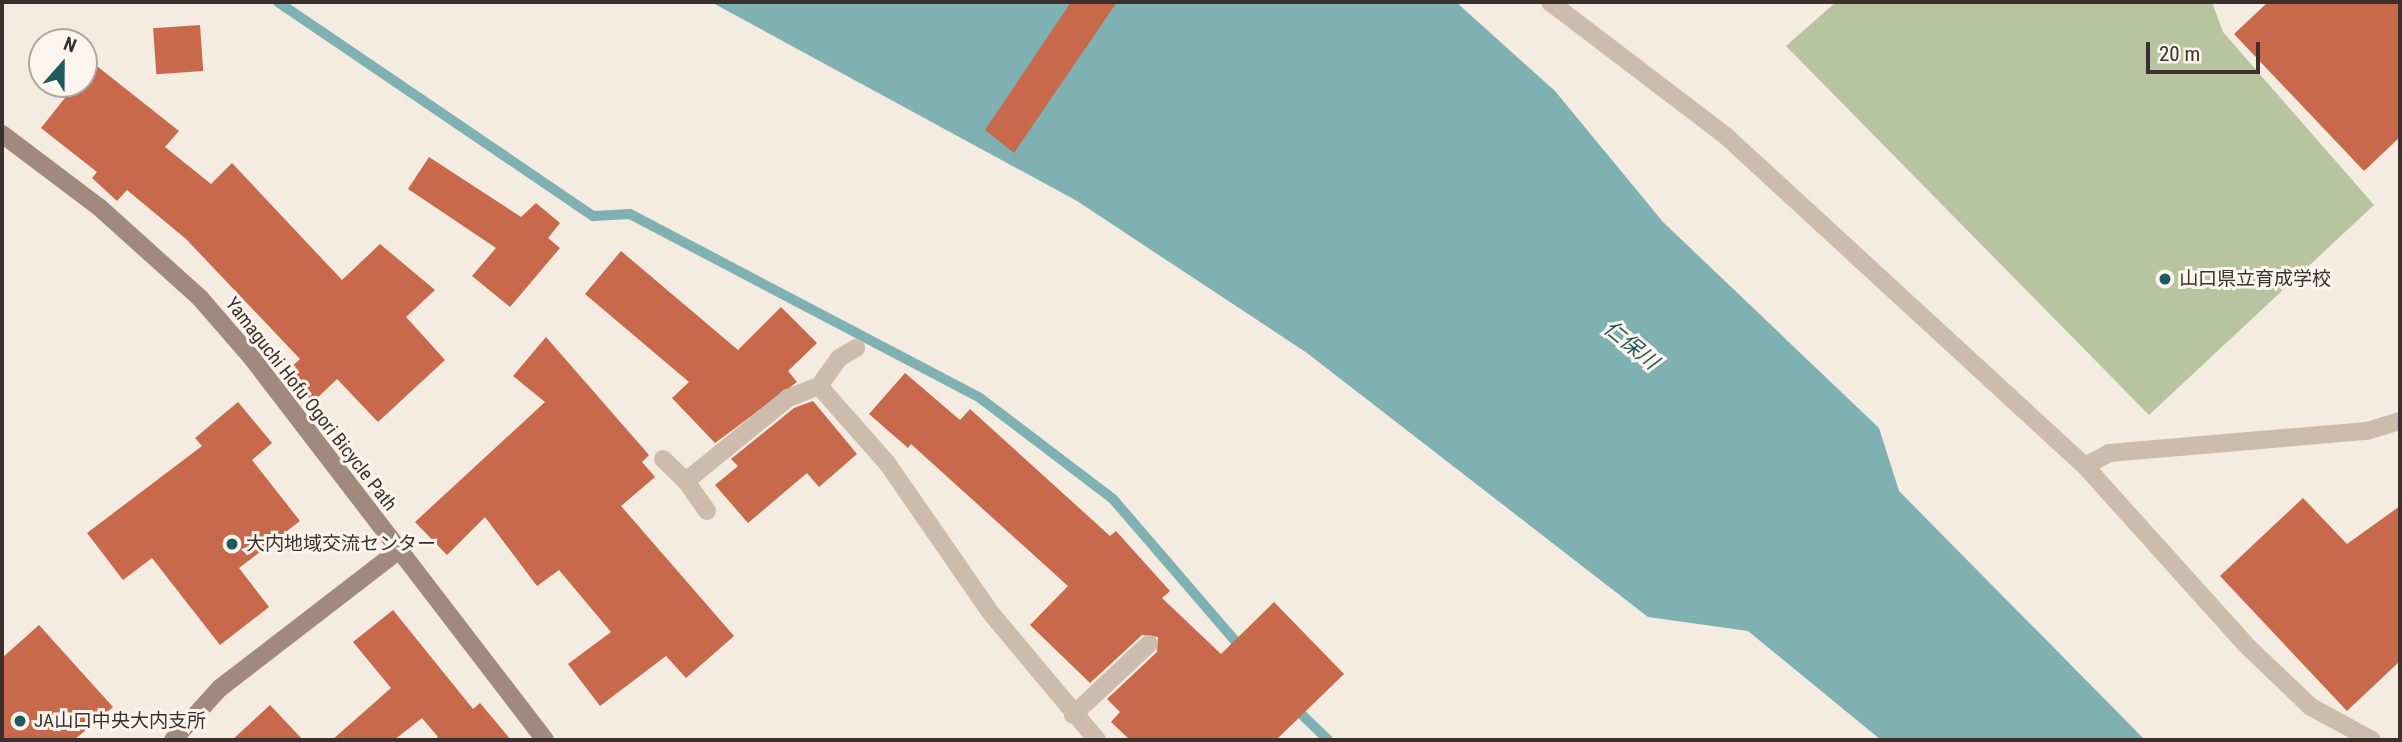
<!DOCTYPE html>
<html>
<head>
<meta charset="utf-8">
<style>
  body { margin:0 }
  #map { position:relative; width:2402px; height:742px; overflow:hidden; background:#f4ebe1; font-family:"Roboto Condensed","Noto Sans JP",sans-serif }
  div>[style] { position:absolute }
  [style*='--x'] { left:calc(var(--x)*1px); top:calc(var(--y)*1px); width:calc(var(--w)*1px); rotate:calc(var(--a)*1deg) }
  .green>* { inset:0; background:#b8c4a0 }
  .water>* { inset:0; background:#7fb0b2 }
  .stream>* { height:10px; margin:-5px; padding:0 5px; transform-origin:5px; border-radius:5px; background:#7fb0b2 }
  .building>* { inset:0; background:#c8694b; transform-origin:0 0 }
  .lane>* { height:18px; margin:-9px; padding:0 9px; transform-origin:9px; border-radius:9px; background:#cdbbac }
  .street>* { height:18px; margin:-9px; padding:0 9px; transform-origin:9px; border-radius:9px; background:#cdbbac }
  .secondary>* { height:18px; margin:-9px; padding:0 9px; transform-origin:9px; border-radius:9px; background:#a18a7d }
  .dots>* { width:19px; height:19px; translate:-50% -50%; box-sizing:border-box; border:4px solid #fbf5ee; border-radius:50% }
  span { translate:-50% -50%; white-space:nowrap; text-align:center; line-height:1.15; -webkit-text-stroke:6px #fbf5ee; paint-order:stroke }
  .poi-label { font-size:19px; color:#3b302b }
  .left { translate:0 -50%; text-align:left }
  .street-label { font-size:19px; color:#3b302b }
  .water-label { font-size:21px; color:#1f5a5e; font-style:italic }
  .frame { position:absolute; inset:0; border:4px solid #3b302b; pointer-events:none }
  .north { position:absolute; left:28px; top:28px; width:70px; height:70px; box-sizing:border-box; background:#fbf5ee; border:2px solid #aea6a0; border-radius:50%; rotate:21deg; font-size:19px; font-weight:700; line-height:28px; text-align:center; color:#3b302b }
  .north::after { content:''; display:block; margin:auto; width:24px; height:32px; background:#1f5a5e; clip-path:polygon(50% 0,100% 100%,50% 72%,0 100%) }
  .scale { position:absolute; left:2146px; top:42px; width:114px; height:32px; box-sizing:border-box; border:4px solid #3b302b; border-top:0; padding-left:9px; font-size:21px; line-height:24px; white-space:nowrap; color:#3b302b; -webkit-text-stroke:5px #fbf5ee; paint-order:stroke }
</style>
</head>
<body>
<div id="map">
  <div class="green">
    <i style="clip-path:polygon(1836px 2px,2212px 2px,2223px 32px,2374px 205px,2149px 415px,1786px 46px)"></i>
  </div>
  <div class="water">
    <i style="clip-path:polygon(711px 2px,1456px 2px,1555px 91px,1663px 222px,1879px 428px,1899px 491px,2145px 740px,1881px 740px,1748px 631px,1648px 617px,1307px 353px,1077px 201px)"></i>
  </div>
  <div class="stream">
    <i style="--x:278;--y:2;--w:381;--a:34.2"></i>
    <i style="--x:593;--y:216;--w:37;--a:-3"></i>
    <i style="--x:630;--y:214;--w:395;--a:27.7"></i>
    <i style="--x:980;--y:398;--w:167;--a:37.2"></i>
    <i style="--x:1113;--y:499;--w:198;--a:49.3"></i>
    <i style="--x:1292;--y:705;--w:50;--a:44.2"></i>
  </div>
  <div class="building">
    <i style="clip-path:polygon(1071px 2px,1117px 2px,1014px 153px,985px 130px)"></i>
    <i style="clip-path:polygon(2268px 2px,2400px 2px,2400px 137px,2364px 171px,2234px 34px)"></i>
    <i style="left:200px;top:25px;width:46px;height:47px;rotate:86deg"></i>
    <i style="clip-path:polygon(93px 63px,179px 131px,165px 147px,211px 184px,232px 163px,342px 280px,380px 244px,435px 290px,406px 317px,445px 360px,378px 422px,337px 379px,313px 402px,284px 374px,300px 359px,186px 239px,127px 190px,117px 201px,92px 178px,97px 172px,41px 128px,76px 84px,84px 84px)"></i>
    <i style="clip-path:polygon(429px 157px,521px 217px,536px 203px,560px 223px,548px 238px,560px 248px,510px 307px,472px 276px,496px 248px,408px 189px)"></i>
    <i style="clip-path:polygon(621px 251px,738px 350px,781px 307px,817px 343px,788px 371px,797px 382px,715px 443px,672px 398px,689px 382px,585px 294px)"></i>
    <i style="clip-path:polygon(546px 337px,649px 455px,642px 462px,655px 477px,621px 506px,734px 636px,686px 678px,666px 656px,600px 706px,568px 664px,611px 632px,559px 570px,537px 586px,485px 517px,447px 555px,415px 522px,545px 402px,513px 376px)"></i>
    <i style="clip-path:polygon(905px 373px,960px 420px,970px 409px,1110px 536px,1116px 531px,1170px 591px,1162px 598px,1221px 654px,1274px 602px,1344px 674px,1276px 740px,1130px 740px,1111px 722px,1120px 712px,1107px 699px,1157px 652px,1158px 637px,1142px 635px,1090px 683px,1030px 625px,1068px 586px,911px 444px,908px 448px,869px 414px)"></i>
    <i style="clip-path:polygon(813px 401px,857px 454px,819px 487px,807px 473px,748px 523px,715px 485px,738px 466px,731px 459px,794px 408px)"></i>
    <i style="clip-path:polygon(238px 402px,272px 443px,252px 460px,300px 521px,239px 568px,269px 607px,220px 645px,152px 558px,123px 580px,87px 533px,202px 446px,195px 438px)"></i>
    <i style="clip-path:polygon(2303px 498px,2347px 544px,2400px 506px,2400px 661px,2347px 711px,2220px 576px)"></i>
    <i style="clip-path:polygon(393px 610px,473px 709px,480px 703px,511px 740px,434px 740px,438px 737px,422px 718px,394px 740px,332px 740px,391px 688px,353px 642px)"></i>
    <i style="clip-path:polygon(39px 625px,113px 707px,74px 740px,2px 740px,2px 658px)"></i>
    <i style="clip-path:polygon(270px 705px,303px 740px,232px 740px)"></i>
  </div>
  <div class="lane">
    <i style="--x:2085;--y:466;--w:27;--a:-28"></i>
    <i style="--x:2109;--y:453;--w:259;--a:-4.9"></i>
    <i style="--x:2367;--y:431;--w:34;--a:-17"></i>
  </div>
  <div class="street">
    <i style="--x:1550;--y:2;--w:223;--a:37.3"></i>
    <i style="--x:1727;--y:137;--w:486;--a:42.6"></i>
    <i style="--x:2085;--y:466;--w:239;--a:48"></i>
    <i style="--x:2245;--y:644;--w:91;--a:43.7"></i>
    <i style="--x:2311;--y:707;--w:69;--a:28.4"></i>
    <i style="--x:819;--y:386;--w:34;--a:-54"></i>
    <i style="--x:839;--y:358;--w:20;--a:-30"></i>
    <i style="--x:663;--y:459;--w:32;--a:44"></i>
    <i style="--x:707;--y:511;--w:37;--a:-125"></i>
    <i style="--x:686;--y:481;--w:132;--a:-39.1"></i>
    <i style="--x:788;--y:398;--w:33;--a:-21"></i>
    <i style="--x:819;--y:386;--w:103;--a:48.6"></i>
    <i style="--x:887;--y:463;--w:181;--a:55.3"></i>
    <i style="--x:990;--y:612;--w:167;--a:50.1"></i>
    <i style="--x:1073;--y:715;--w:104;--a:-43.1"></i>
  </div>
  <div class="secondary">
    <i style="--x:2;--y:134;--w:121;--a:37"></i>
    <i style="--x:99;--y:207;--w:136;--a:42"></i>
    <i style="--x:200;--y:298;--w:79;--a:49.1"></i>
    <i style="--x:252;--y:358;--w:481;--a:52.5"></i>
    <i style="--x:173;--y:740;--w:70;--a:-47.9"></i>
    <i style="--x:220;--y:688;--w:226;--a:-37.6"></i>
  </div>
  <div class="dots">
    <i style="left:2165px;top:279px;background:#1f5a5e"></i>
    <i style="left:232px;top:544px;background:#1f5a5e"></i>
    <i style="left:20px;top:721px;background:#1f5a5e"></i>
  </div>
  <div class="poi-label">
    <span class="left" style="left:2179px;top:279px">山口県立育成学校</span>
    <span class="left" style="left:246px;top:544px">大内地域交流センター</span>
    <span class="left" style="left:34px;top:721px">JA山口中央大内支所</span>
  </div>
  <div class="street-label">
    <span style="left:311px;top:404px;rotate:52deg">Yamaguchi Hofu Ogori Bicycle Path</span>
  </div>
  <div class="water-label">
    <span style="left:1631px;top:345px;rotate:39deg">仁保川</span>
  </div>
  <div class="frame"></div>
  <div class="north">N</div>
  <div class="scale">20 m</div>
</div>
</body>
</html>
